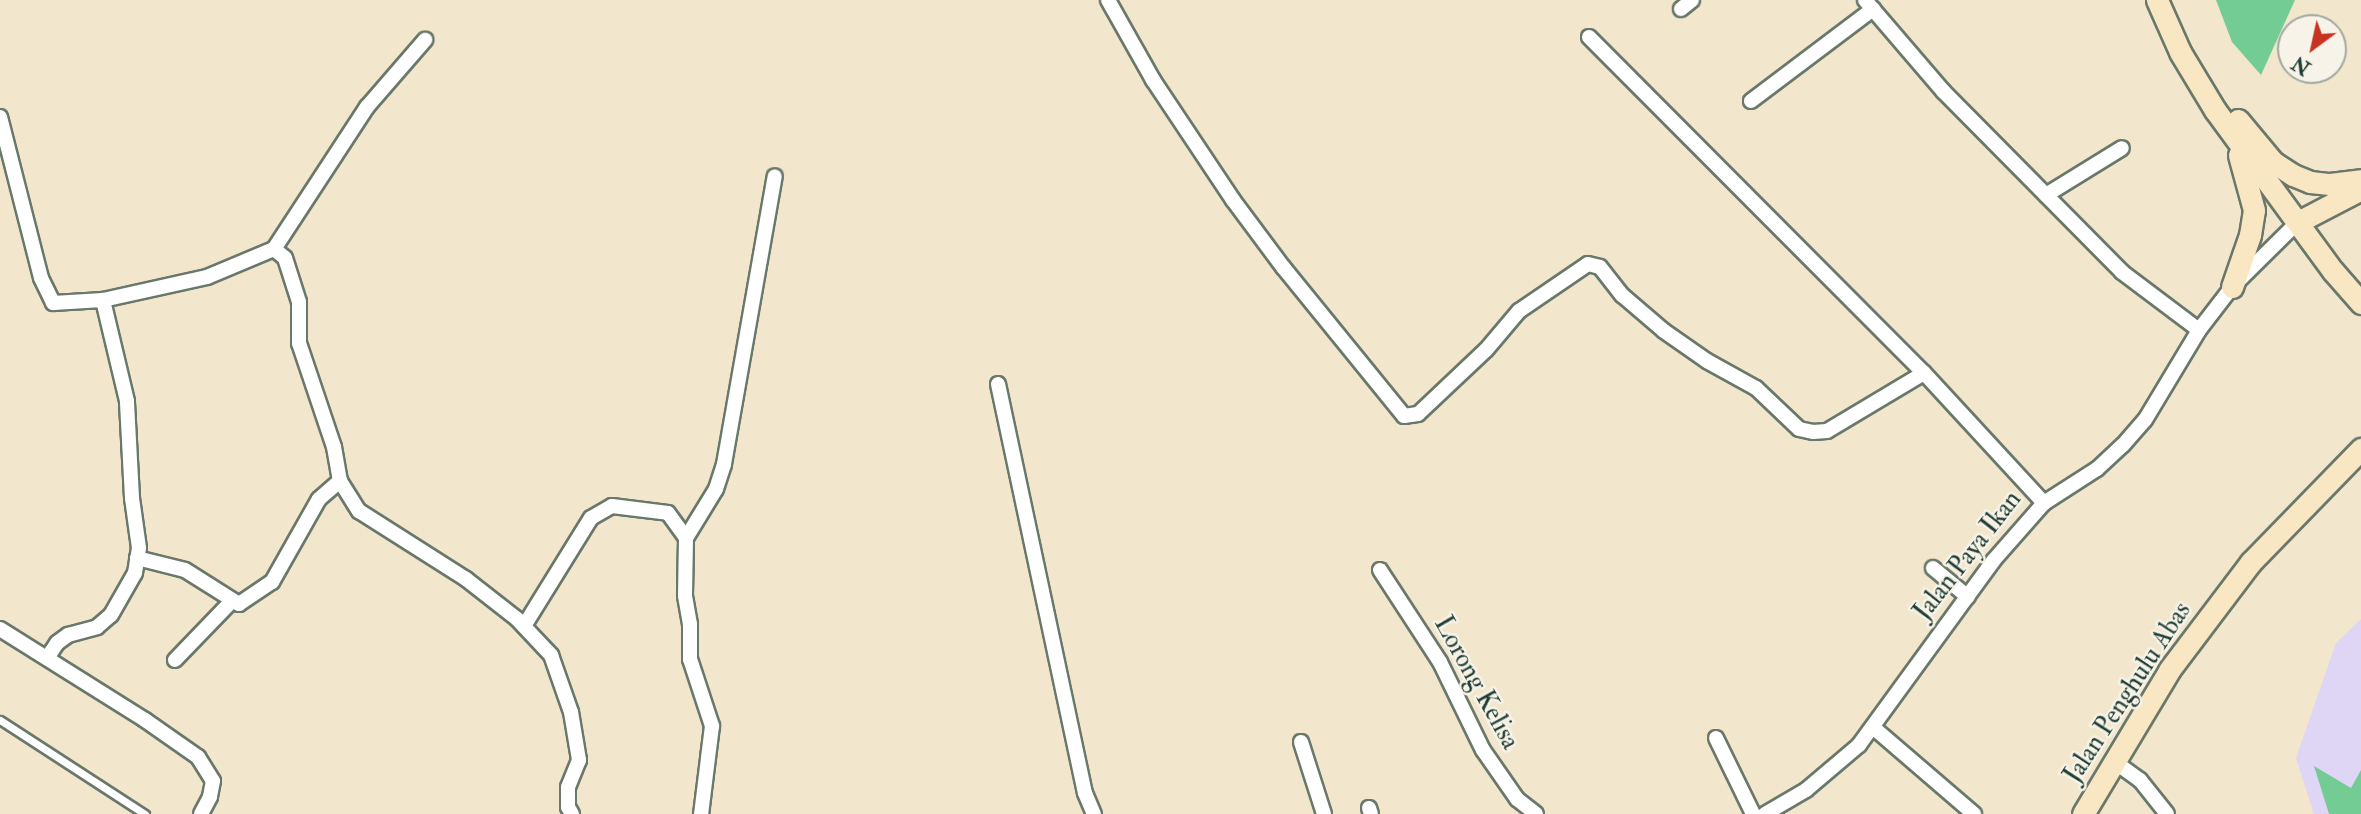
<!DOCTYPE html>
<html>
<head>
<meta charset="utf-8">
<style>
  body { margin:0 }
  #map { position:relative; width:2361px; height:814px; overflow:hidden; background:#f2e6cd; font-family:"IM FELL Double Pica",serif }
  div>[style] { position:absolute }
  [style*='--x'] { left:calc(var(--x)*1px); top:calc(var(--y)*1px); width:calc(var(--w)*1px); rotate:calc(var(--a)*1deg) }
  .built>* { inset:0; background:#dfd5f5 }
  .green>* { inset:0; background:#73cc93 }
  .roads { filter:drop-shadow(2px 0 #69786a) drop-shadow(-2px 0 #69786a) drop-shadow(0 2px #69786a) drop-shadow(0 -2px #69786a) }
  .lane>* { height:7px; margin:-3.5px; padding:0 3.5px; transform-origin:3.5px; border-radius:3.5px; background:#fff }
  .street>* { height:14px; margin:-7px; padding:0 7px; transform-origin:7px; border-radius:7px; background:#fff }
  .secondary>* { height:21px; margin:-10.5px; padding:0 10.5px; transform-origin:10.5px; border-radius:10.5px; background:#f9e7c3 }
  span { translate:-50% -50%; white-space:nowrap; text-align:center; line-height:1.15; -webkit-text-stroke:5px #f7f3e8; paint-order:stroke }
  .street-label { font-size:26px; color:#1f3d34 }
  .north { position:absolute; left:2277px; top:14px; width:70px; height:70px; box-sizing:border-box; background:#f7f3e8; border:2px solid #a1aaa0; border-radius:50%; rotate:213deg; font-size:19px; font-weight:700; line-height:28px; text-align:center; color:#1f3d34 }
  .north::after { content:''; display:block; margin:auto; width:24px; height:32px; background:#c8321e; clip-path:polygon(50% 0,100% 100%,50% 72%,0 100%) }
</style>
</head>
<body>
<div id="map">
  <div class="built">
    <i style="clip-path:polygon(2361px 619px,2361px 814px,2314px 814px,2296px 758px,2336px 643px)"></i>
  </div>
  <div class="green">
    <i style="clip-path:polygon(2216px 0,2295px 0,2261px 75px,2232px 42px)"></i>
    <i style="clip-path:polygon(2314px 766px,2351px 788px,2361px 770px,2361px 814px,2329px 814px)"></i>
  </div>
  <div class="roads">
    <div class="lane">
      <i style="--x:0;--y:720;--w:173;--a:33"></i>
    </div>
    <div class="street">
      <i style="--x:1108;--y:0;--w:92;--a:60.6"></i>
      <i style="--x:1153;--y:80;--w:144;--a:56.3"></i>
      <i style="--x:1233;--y:200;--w:84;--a:53.3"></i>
      <i style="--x:1283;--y:267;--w:192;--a:50.9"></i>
      <i style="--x:1404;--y:416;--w:14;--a:-8"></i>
      <i style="--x:1418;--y:414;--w:93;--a:-43.3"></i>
      <i style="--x:1486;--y:350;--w:51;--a:-49.8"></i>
      <i style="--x:1519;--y:311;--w:83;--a:-34.3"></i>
      <i style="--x:1588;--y:264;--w:12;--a:14"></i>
      <i style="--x:1600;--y:267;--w:36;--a:52"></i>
      <i style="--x:1622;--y:295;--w:55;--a:40.6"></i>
      <i style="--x:1664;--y:331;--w:52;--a:34.9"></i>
      <i style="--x:1707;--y:361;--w:56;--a:28.9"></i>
      <i style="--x:1756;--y:388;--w:59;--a:43.6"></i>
      <i style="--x:1799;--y:429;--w:14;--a:12"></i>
      <i style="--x:1813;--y:432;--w:14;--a:-4"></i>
      <i style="--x:1827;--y:431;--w:113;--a:-30.9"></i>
      <i style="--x:1865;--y:0;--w:120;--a:49.4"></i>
      <i style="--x:1943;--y:91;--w:255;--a:45.3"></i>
      <i style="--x:2122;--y:272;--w:96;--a:37"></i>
      <i style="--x:1681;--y:9;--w:14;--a:-39"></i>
      <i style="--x:1589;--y:37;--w:474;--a:45.1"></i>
      <i style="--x:1924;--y:373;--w:177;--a:47.3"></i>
      <i style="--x:1751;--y:101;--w:153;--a:-37"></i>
      <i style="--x:0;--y:117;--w:166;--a:75.7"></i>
      <i style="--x:41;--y:278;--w:28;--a:64"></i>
      <i style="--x:53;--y:303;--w:50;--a:-3.4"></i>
      <i style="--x:103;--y:300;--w:107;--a:-12.5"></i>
      <i style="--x:207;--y:277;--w:73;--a:-22.7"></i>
      <i style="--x:274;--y:249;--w:14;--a:39"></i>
      <i style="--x:285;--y:258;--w:46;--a:72.3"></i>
      <i style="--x:299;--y:302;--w:41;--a:90"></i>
      <i style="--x:299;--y:343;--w:110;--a:71.4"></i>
      <i style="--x:334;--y:447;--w:35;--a:80"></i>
      <i style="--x:340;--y:481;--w:36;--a:58"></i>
      <i style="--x:359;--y:511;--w:127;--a:32.4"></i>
      <i style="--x:466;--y:579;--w:65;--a:38.1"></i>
      <i style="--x:517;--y:619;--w:50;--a:46.6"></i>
      <i style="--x:551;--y:655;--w:60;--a:70.7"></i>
      <i style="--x:571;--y:712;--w:49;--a:80.5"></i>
      <i style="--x:579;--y:760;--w:29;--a:112"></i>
      <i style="--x:568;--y:787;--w:20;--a:90"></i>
      <i style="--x:568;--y:807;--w:8;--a:60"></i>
      <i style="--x:2046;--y:195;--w:89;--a:-31.7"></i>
      <i style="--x:274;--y:249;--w:170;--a:-56.8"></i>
      <i style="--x:367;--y:107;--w:89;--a:-49.1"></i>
      <i style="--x:998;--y:384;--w:418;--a:78"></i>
      <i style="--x:1085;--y:793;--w:23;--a:67"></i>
      <i style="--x:686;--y:538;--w:57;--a:-58.5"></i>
      <i style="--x:716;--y:489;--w:26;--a:-72"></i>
      <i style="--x:724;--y:464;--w:292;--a:-80"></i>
      <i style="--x:137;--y:558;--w:49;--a:14"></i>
      <i style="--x:185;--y:570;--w:64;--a:32.2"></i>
      <i style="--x:239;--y:604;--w:40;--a:-34"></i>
      <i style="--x:272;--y:582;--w:95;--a:-60.5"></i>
      <i style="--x:319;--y:499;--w:28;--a:-41"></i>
      <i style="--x:1933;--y:568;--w:45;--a:39.6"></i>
      <i style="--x:1380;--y:570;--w:110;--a:56.9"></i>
      <i style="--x:1440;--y:662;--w:98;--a:64"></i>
      <i style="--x:1483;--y:750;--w:60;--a:55.2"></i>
      <i style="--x:1517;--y:799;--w:24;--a:38"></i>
      <i style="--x:524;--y:626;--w:127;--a:-58.2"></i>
      <i style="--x:591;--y:518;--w:24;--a:-30"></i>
      <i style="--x:612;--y:506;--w:56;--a:7.1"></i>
      <i style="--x:668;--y:513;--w:31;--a:54"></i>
      <i style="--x:686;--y:538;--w:58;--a:91"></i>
      <i style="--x:685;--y:596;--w:28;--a:80"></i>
      <i style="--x:690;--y:624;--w:35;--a:90"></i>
      <i style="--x:690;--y:659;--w:71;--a:71.8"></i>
      <i style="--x:712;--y:726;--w:89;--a:97.1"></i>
      <i style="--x:0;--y:629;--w:171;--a:32.1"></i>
      <i style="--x:145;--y:720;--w:65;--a:34.9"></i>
      <i style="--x:198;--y:757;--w:28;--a:58"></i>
      <i style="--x:213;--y:781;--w:16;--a:101"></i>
      <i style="--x:210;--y:797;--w:19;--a:118"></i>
      <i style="--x:47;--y:658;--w:18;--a:-56"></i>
      <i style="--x:57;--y:643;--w:14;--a:-36"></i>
      <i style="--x:68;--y:635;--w:30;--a:-15"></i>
      <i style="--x:97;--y:627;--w:18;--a:-41"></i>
      <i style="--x:111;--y:615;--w:48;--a:-60.3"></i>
      <i style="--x:135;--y:573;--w:25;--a:-81"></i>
      <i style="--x:139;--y:548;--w:50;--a:-98"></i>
      <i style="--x:132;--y:498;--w:97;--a:-93"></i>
      <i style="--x:127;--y:401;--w:104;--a:-103.4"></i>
      <i style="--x:175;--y:660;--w:81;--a:-46"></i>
      <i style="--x:1874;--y:728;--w:132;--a:40.7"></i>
      <i style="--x:1716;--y:738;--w:85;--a:64"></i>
      <i style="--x:1301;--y:742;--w:76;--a:72.3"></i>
      <i style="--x:2115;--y:762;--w:31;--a:36"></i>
      <i style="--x:2140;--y:780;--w:43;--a:51.5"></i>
      <i style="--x:1369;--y:808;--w:6;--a:72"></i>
      <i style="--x:1765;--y:814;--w:48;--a:-30.3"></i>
      <i style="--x:1806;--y:790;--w:70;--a:-40.3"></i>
      <i style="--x:1859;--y:745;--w:228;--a:-53.9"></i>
      <i style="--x:1993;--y:561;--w:77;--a:-48.7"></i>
      <i style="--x:2044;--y:503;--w:63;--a:-32.7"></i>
      <i style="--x:2097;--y:469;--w:35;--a:-43"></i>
      <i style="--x:2123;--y:445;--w:33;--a:-49"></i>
      <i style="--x:2145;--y:420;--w:105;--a:-59"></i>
      <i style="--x:2199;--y:330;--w:54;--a:-52.5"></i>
      <i style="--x:2232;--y:287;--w:93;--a:-44.6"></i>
    </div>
    <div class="secondary">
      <i style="--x:2157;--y:0;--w:57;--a:66.1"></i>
      <i style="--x:2180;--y:52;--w:68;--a:58.9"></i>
      <i style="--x:2215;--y:110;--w:200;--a:53.8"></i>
      <i style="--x:2333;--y:271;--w:43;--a:48.8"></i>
      <i style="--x:2238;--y:120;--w:55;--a:50.2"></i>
      <i style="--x:2273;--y:162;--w:24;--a:33"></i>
      <i style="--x:2293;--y:175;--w:18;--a:22"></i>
      <i style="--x:2310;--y:182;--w:20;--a:6"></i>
      <i style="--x:2330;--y:184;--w:31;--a:-7"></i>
      <i style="--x:2298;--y:222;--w:71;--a:-27.6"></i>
      <i style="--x:2232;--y:287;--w:55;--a:-70.9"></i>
      <i style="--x:2250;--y:235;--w:25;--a:-81"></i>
      <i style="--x:2254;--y:210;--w:57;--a:-105.3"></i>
      <i style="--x:2083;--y:814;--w:169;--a:-59"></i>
      <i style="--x:2170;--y:669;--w:134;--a:-52.9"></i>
      <i style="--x:2251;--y:562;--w:158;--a:-45.8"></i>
    </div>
  </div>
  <div class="street-label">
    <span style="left:1968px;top:556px;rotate:-52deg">Jalan Paya Ikan</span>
    <span style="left:1476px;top:683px;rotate:61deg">Lorong Kelisa</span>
    <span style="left:2128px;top:693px;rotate:-57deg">Jalan Penghulu Abas</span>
  </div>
  <div class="north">N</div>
</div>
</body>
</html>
